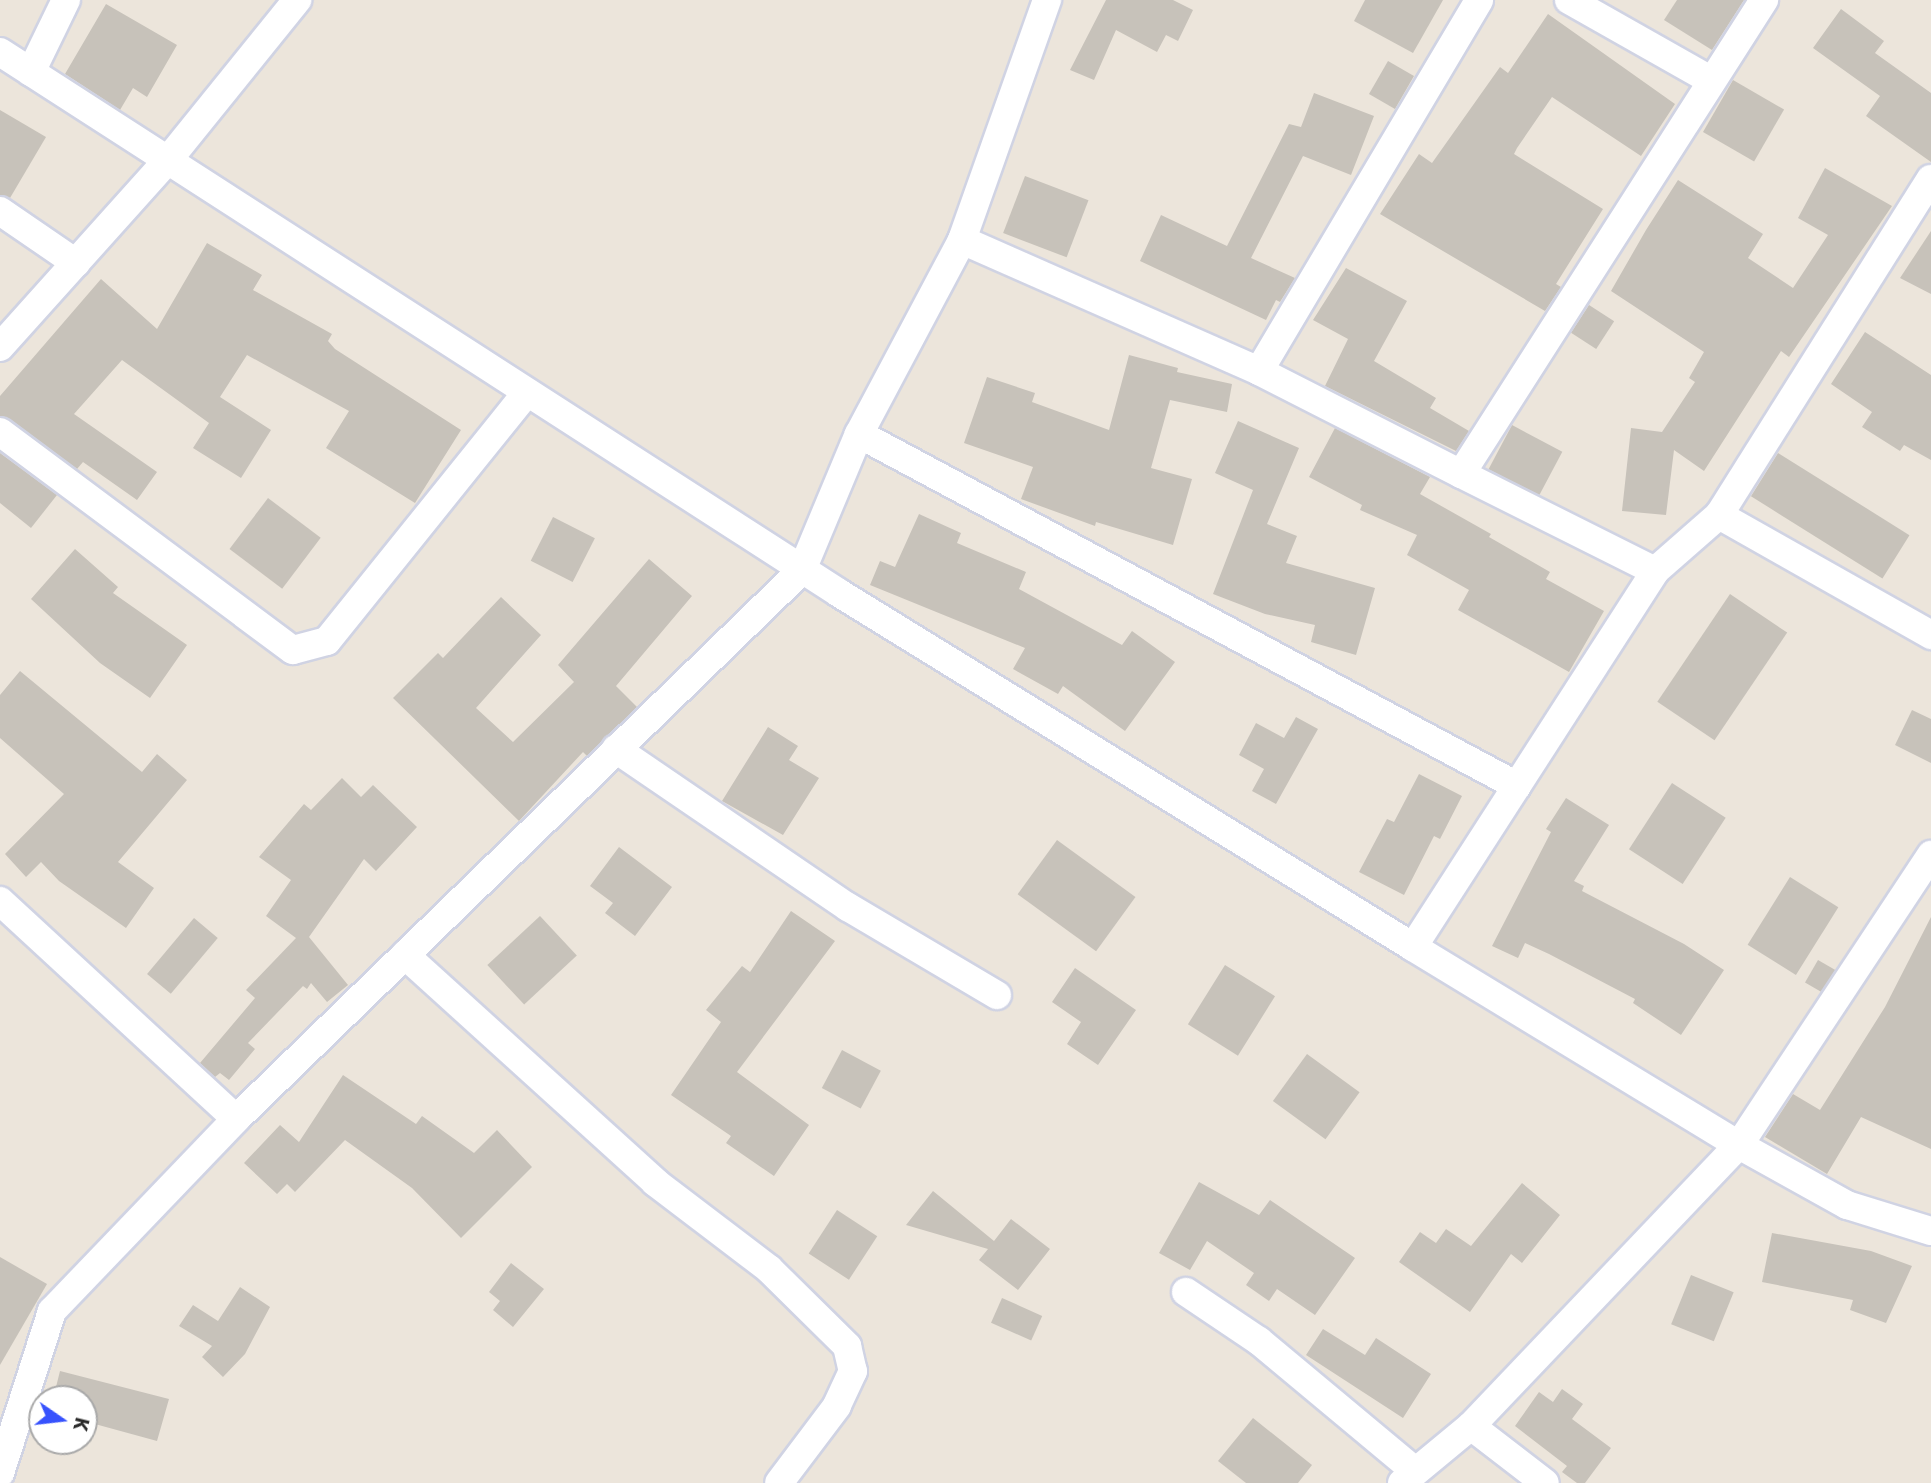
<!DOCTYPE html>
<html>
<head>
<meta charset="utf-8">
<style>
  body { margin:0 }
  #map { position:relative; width:1931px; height:1483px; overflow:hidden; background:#ece5db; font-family:Commissioner,sans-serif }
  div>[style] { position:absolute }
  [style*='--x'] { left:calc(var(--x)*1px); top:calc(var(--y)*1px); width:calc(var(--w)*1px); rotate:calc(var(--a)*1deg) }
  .building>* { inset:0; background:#c7c2ba; transform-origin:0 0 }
  .roads { filter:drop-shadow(2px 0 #d0d3e3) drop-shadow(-2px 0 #d0d3e3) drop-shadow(0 2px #d0d3e3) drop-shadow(0 -2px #d0d3e3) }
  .street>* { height:28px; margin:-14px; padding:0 14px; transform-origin:14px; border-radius:14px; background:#fff }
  span { translate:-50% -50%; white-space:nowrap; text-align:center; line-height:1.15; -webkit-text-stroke:5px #fff; paint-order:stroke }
  .north { position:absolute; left:28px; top:1385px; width:70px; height:70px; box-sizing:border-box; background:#fff; border:2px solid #a9a9a9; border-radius:50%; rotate:104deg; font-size:19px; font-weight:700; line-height:28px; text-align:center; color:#292929 }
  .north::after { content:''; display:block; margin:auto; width:24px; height:32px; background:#3752fd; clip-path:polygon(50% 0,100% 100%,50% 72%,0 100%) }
</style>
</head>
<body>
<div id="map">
  <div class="building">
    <i style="clip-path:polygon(1106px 0,1173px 0,1193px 10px,1178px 41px,1166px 35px,1157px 52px,1116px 30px,1094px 80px,1070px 70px)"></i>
    <i style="clip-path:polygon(1365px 0,1443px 0,1413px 53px,1354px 21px)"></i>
    <i style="clip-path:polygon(1677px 0,1744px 0,1712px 50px,1664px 20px)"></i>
    <i style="clip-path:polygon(106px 4px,177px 45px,147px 97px,133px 88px,120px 110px,65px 74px)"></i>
    <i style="clip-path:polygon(1841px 9px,1884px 41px,1875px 53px,1931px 93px,1931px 162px,1866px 116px,1880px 96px,1813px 48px)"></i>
    <i style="clip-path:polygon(1548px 14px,1675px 104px,1641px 156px,1552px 97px,1517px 148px,1514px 154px,1603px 209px,1556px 284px,1561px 287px,1545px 311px,1380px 214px,1419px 154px,1432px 163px,1500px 67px,1508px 73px)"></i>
    <i style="left:1388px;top:61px;width:30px;height:38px;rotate:30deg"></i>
    <i style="left:1733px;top:80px;width:59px;height:60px;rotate:30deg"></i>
    <i style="clip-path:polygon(1314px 93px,1374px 116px,1351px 175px,1303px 156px,1251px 258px,1295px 278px,1280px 302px,1276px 300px,1266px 320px,1140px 261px,1161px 215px,1227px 246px,1289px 124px,1301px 127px)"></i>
    <i style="clip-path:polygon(0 110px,46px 137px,10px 198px,0 195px)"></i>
    <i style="clip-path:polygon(1825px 168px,1892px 206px,1789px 357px,1781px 351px,1704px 471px,1674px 450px,1666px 515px,1622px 511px,1631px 428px,1662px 432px,1695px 382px,1689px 378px,1704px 352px,1611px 291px,1646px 230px,1678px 180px,1763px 234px,1748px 258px,1793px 288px,1828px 235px,1798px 218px)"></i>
    <i style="left:1025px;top:176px;width:68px;height:61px;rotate:21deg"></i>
    <i style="clip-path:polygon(1931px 231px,1931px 294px,1900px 278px)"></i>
    <i style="clip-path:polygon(207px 243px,262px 275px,253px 290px,332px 334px,328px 341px,335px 349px,461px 430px,415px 503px,326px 448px,349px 411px,247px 355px,220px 397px,271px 430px,241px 478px,193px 448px,209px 423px,122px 360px,74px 414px,157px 472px,137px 500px,83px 462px,77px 469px,0 416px,0 396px,101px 279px,157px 329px)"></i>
    <i style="clip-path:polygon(1346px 268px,1407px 301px,1374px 361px,1436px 398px,1430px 408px,1469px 431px,1456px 451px,1325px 386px,1348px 339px,1313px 320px)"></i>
    <i style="left:1589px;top:305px;width:30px;height:33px;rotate:33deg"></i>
    <i style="clip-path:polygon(1865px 332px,1931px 375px,1931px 460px,1904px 445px,1900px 451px,1862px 427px,1872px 412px,1831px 384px)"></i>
    <i style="clip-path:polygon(1129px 355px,1178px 368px,1177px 372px,1232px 384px,1227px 412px,1170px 400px,1151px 468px,1192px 479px,1173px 545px,1096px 522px,1095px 526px,1021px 499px,1033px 467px,964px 443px,987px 377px,1035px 393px,1032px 402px,1109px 430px)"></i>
    <i style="clip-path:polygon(1238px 421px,1299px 448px,1267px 524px,1297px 536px,1286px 563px,1375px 588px,1356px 655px,1311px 642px,1315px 625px,1265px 614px,1213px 594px,1253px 490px,1215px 473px)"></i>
    <i style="left:1512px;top:425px;width:57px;height:50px;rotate:28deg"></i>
    <i style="clip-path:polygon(1335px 428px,1430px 477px,1420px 494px,1491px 534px,1489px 537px,1550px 572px,1546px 579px,1604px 611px,1569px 672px,1458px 610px,1469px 590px,1407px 555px,1417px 535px,1360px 510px,1362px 505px,1309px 477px)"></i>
    <i style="clip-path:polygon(0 453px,57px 495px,31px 528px,0 503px)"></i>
    <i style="left:1778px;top:453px;width:155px;height:51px;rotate:32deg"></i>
    <i style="left:268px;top:498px;width:66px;height:64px;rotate:37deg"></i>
    <i style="clip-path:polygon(919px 514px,961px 533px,957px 543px,1026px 572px,1019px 589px,1122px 645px,1132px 631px,1175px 662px,1125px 731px,1063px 686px,1058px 694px,1013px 669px,1025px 648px,870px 585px,880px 561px,895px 567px)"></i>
    <i style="left:553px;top:517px;width:47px;height:49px;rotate:27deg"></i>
    <i style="clip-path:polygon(75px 549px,118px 587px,113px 593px,187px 645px,150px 698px,100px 663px,31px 599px)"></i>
    <i style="clip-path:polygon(649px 559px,692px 596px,616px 686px,637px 707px,587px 756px,583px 752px,519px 821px,393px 698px,438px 653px,443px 658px,501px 597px,541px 635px,476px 708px,513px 742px,574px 682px,558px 665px)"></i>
    <i style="left:1730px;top:594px;width:69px;height:130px;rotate:34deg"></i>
    <i style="clip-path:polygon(20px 671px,142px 772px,157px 754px,187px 780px,118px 862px,154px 888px,126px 928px,59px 881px,41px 862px,26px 877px,5px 854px,64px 794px,0 738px,0 695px)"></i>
    <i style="clip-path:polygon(1912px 710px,1931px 719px,1931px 763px,1895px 745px)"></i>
    <i style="clip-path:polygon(1296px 717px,1318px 729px,1276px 804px,1252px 791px,1264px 769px,1239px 755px,1256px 723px,1284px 738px)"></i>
    <i style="clip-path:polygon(768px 727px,798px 746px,789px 760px,819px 778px,783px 835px,722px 801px)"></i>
    <i style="clip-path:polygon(1419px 774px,1462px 796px,1440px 839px,1434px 836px,1404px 895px,1359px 872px,1387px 819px,1394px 822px)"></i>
    <i style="clip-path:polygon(342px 778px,361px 797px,373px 785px,417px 827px,376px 871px,364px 859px,309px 937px,348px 985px,327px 1002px,311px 983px,307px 989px,303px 986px,248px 1043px,255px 1049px,229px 1080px,220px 1073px,215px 1077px,200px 1063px,255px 998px,246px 990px,296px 938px,266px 916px,291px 880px,259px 857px,304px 804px,311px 810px)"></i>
    <i style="left:1672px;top:783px;width:64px;height:79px;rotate:33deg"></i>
    <i style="clip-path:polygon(1566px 798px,1609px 825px,1574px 881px,1584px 886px,1582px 891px,1684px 944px,1724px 970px,1681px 1035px,1633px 1003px,1635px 999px,1549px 954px,1525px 943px,1518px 958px,1492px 946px,1551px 832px,1546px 829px)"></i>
    <i style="left:1057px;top:840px;width:97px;height:67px;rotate:36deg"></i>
    <i style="clip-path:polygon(619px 847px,672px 887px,635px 936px,605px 913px,613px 903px,590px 886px)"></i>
    <i style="left:1790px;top:877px;width:57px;height:80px;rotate:32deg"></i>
    <i style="clip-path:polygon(791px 911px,835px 941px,737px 1072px,809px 1125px,774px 1176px,726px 1143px,731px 1136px,671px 1095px,721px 1022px,706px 1010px,742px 966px,750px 972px)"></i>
    <i style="left:540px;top:916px;width:54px;height:72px;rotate:47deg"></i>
    <i style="clip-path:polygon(1931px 917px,1931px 1149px,1861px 1117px,1827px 1174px,1765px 1137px,1793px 1094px,1820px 1110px,1885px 1007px)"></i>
    <i style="left:194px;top:918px;width:31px;height:73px;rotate:40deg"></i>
    <i style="left:1818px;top:960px;width:20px;height:26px;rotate:30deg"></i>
    <i style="left:1225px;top:965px;width:59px;height:70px;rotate:32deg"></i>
    <i style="clip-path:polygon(1075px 968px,1136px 1010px,1098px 1065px,1067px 1044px,1081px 1022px,1052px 1002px)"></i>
    <i style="left:842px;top:1050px;width:44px;height:43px;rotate:28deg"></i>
    <i style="left:1307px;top:1054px;width:65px;height:58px;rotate:36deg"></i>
    <i style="clip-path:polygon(343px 1075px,416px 1124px,422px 1116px,474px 1153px,497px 1130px,532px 1167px,461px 1238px,412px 1188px,345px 1140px,295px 1192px,287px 1184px,277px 1194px,244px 1163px,280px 1125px,299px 1142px)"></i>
    <i style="clip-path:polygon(1199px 1182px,1259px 1215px,1270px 1200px,1355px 1258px,1315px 1315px,1277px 1289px,1269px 1301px,1246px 1285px,1254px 1273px,1207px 1241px,1190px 1270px,1159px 1253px)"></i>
    <i style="clip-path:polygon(1522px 1183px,1560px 1215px,1522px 1263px,1511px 1254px,1470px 1312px,1399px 1262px,1420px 1232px,1436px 1243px,1446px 1229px,1471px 1246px)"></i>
    <i style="clip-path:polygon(933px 1191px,994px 1241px,1011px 1219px,1050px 1249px,1018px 1290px,979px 1260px,988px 1249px,906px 1225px)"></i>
    <i style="left:837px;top:1210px;width:48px;height:52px;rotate:33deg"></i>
    <i style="clip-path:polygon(1772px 1233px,1871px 1251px,1912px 1266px,1886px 1323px,1850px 1310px,1853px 1300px,1762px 1282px)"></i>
    <i style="clip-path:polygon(0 1257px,47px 1284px,0 1365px)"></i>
    <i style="clip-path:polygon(511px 1263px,544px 1289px,513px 1327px,493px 1310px,500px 1301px,489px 1292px)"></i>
    <i style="left:1691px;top:1275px;width:46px;height:53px;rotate:22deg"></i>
    <i style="clip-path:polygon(240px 1287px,270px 1307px,245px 1354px,223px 1377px,202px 1357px,212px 1346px,179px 1326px,193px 1305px,218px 1321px)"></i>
    <i style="left:1002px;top:1298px;width:44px;height:27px;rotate:24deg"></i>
    <i style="clip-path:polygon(1323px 1329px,1365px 1355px,1376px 1338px,1431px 1374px,1403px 1418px,1306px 1355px)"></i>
    <i style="clip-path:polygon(60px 1371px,169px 1399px,157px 1441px,84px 1421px,84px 1399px,53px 1399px)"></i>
    <i style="clip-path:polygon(1562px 1389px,1583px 1404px,1572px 1419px,1611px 1448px,1585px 1483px,1577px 1483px,1562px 1472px,1567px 1466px,1515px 1426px,1539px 1392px,1553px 1402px)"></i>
    <i style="clip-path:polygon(1253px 1418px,1312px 1465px,1298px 1483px,1246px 1483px,1218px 1461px)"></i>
  </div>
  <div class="roads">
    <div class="street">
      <i style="--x:1569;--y:0;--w:164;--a:29.5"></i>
      <i style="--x:0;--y:52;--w:998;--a:32.81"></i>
      <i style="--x:839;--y:593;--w:674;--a:31.66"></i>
      <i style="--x:1413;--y:947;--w:381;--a:31.3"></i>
      <i style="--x:1739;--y:1145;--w:124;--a:29.1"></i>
      <i style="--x:1847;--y:1205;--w:88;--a:17.2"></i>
      <i style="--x:31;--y:72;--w:80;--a:-64.1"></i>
      <i style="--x:0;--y:211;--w:92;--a:34.4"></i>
      <i style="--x:962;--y:240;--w:325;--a:23.8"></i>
      <i style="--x:1259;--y:371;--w:227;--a:27"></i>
      <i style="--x:0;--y:347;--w:251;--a:-48.1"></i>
      <i style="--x:168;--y:160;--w:206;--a:-51.1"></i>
      <i style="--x:1259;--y:371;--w:431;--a:-59.3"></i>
      <i style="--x:0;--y:432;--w:365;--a:36.7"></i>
      <i style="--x:293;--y:650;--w:35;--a:-15"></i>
      <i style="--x:327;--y:641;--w:319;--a:-51.2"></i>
      <i style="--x:859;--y:434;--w:746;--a:28.14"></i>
      <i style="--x:1719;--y:515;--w:244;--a:29.5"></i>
      <i style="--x:1655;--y:571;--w:217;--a:-153.4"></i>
      <i style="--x:1461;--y:474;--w:563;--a:-57.41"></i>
      <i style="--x:616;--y:749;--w:281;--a:34.3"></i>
      <i style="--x:848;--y:907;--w:173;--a:30.6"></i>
      <i style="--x:0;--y:901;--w:321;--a:42.7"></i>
      <i style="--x:1413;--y:947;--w:447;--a:-57.2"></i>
      <i style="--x:1655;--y:571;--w:85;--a:-41.2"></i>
      <i style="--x:1719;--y:515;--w:397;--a:-57.8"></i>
      <i style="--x:405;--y:955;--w:338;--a:42.2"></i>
      <i style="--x:655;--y:1182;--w:143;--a:37.3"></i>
      <i style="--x:769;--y:1269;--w:110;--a:44.6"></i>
      <i style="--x:847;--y:1346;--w:26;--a:77"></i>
      <i style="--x:853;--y:1371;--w:38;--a:115"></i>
      <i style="--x:837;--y:1406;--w:96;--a:127"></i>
      <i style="--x:1186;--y:1292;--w:88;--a:33.9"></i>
      <i style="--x:1259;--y:1341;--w:203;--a:39.8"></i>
      <i style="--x:1471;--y:1426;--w:93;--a:37.6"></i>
      <i style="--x:0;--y:1473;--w:170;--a:-72.2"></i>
      <i style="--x:52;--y:1311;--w:266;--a:-46.2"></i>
      <i style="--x:236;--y:1119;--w:789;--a:-44.13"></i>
      <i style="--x:802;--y:570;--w:147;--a:-67.3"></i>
      <i style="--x:859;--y:434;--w:220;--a:-62"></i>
      <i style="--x:962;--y:240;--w:255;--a:-70.5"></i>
      <i style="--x:1402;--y:1483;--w:89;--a:-39.6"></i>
      <i style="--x:1471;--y:1426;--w:388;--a:-46.4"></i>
      <i style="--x:1739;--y:1145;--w:348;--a:-56.5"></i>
    </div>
  </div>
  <div class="north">K</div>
</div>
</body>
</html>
